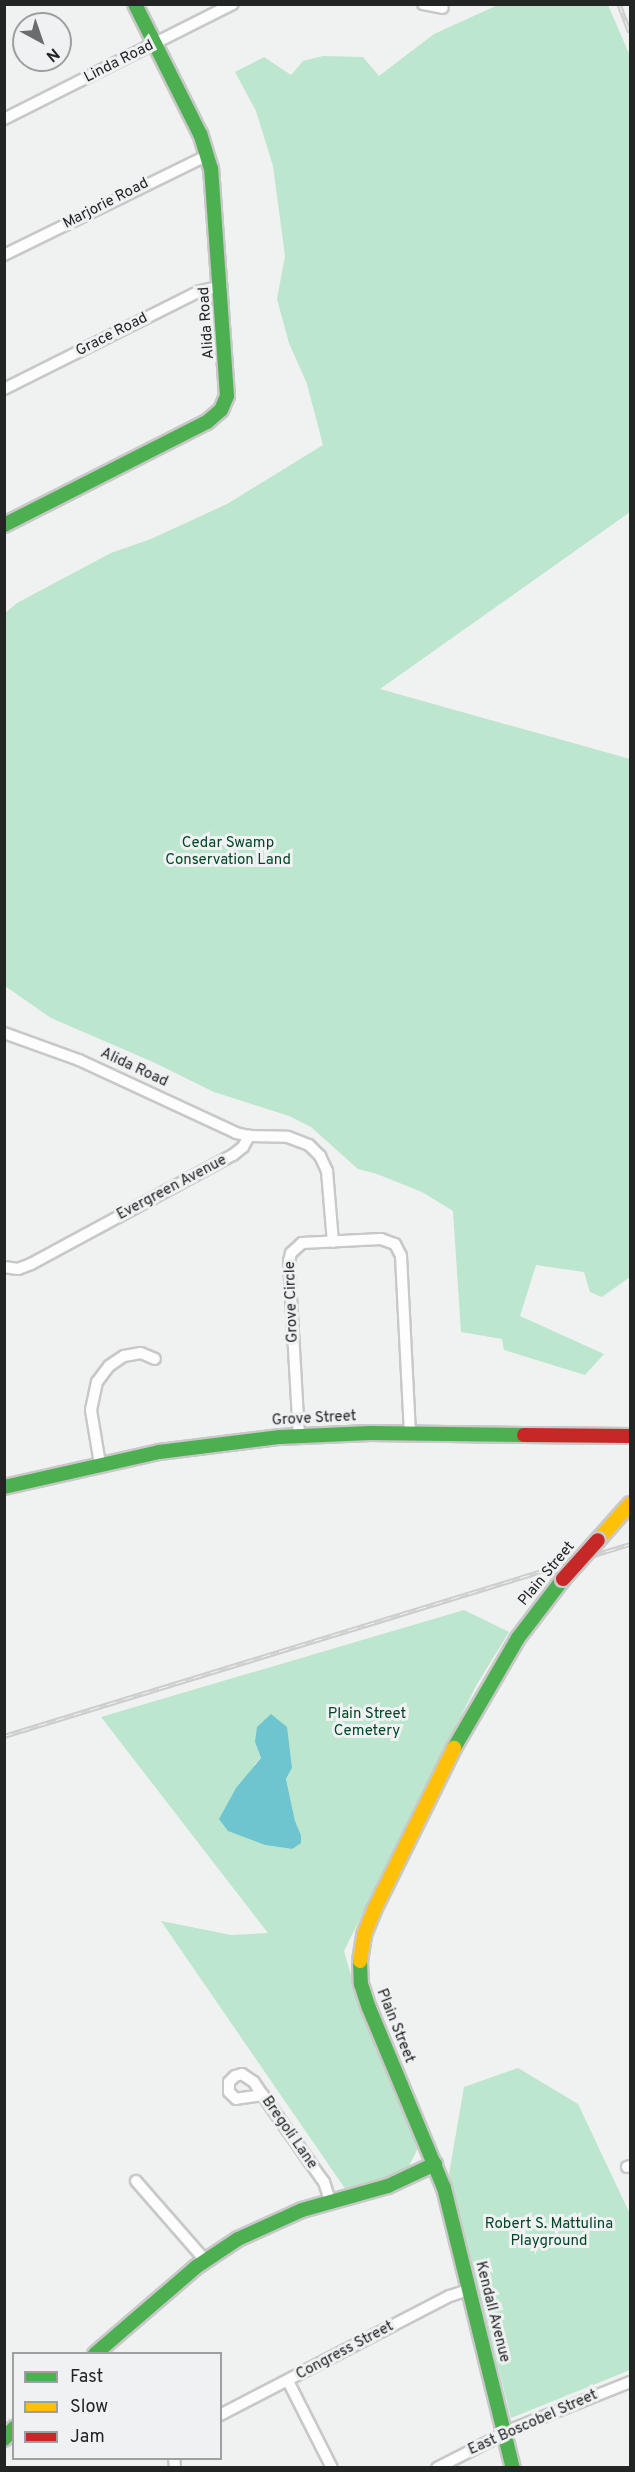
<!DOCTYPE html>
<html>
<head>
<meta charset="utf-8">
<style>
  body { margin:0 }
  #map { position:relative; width:635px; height:2472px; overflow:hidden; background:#f0f1f1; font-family:Overpass,sans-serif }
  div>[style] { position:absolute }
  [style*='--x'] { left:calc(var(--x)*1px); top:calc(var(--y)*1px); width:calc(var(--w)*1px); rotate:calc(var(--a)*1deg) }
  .green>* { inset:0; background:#bce6cd }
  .water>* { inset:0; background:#6ec5d0 }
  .roads { filter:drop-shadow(2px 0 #c8c8c8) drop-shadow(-2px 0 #c8c8c8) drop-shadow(0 2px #c8c8c8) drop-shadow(0 -2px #c8c8c8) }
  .street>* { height:10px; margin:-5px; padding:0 5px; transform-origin:5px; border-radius:5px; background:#fdfdfd }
  .fast>* { height:14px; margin:-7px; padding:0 7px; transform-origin:7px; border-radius:7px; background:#4caf50 }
  .slow>* { height:14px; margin:-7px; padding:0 7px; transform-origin:7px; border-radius:7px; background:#ffc107 }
  .jam>* { height:14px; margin:-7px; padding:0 7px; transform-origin:7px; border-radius:7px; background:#c62828 }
  .rail>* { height:5px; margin-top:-2.5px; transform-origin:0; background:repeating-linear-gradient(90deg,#eff1f2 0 9px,#cdcdcd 0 18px); box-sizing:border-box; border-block:2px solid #cdcdcd }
  .bridges { filter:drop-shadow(2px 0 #c8c8c8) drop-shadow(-2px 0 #c8c8c8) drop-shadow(0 2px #c8c8c8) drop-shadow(0 -2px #c8c8c8) }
  .jam-bridge>* { height:14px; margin:-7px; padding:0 7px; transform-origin:7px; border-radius:7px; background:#c62828 }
  span { translate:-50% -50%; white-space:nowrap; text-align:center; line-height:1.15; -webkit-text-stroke:6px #eff1f2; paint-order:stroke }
  .street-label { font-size:15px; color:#232424 }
  .park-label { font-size:15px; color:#014627 }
  .frame { position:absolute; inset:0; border:6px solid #232424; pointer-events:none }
  .legend { position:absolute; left:12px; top:2352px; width:210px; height:108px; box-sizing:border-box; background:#eff1f2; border:2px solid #9d9fa0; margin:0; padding:8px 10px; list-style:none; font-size:18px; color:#232424 }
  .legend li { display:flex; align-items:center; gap:12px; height:30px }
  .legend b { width:30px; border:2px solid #9d9fa0 }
  .north { position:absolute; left:12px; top:12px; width:60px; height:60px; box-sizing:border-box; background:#eff1f2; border:2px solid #9d9fa0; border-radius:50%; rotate:140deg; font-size:16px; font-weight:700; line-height:24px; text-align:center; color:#232424 }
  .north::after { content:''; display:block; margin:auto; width:21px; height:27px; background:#6b6c6c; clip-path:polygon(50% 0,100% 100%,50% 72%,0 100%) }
</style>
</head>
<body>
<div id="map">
  <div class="green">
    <i style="clip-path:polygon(498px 5px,608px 5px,630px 56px,630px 512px,380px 689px,630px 759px,630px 1277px,602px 1297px,590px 1292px,584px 1272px,536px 1265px,520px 1316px,604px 1354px,585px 1375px,504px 1350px,502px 1339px,461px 1332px,453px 1211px,422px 1192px,377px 1174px,358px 1169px,311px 1127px,289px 1116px,214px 1092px,153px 1062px,51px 1018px,5px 986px,5px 613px,17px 603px,111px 553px,151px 539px,227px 504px,323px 445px,307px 384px,289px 343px,277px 299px,285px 256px,273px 166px,256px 111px,235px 72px,264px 57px,291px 75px,303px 61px,323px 56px,363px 57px,379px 76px,434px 34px)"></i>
    <i style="clip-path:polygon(evenodd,464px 1610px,509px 1632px,476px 1686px,344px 1951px,360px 2007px,410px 2118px,415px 2131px,417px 2150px,409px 2166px,396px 2175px,346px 2190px,161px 1921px,231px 1935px,268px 1933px,101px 1717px,464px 1610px,255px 1742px,289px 1749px,292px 1768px,286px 1779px,295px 1821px,301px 1835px,292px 1849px,265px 1845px,233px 1831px,255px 1764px,261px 1758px,255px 1742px)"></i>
    <i style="clip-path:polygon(518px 2068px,578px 2104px,630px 2214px,630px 2370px,511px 2418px,449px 2174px,464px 2087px)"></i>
  </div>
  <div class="water">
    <i style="clip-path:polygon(271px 1714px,287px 1727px,292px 1768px,286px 1779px,295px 1821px,301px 1835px,301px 1843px,292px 1849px,265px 1845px,228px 1831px,219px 1819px,236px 1788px,261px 1758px,255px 1742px,257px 1727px)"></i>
  </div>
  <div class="roads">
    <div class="street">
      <i style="--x:423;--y:4;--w:20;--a:11"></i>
      <i style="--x:4;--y:119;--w:256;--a:-26.7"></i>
      <i style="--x:4;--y:255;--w:227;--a:-26.1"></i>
      <i style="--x:4;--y:389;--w:219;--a:-26.6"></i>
      <i style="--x:200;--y:291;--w:22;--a:-13"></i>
      <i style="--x:4;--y:1033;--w:80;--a:19.8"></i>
      <i style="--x:79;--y:1060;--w:173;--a:24.9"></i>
      <i style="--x:236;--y:1133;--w:13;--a:13"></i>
      <i style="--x:249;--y:1136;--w:39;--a:1"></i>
      <i style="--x:288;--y:1137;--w:22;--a:21"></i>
      <i style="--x:309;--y:1145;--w:16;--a:45"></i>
      <i style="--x:320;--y:1156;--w:17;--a:65"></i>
      <i style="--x:327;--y:1171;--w:71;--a:85.2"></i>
      <i style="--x:4;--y:1267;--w:14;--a:8"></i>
      <i style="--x:18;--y:1269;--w:14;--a:-21"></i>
      <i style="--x:31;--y:1264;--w:230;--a:-28.4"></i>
      <i style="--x:233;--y:1155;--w:13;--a:-39"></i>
      <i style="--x:243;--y:1147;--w:13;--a:-61"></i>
      <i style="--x:299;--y:1436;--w:175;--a:-93.3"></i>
      <i style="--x:289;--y:1261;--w:8;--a:-76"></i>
      <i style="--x:291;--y:1253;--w:15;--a:-42"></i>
      <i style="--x:302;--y:1243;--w:79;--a:-2.9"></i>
      <i style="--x:381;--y:1239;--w:15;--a:20"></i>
      <i style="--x:395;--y:1244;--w:13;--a:63"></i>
      <i style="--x:401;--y:1256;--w:177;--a:87.1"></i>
      <i style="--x:100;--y:1464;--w:55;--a:-99.5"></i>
      <i style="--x:91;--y:1410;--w:29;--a:-78"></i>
      <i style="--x:97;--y:1382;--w:20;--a:-53"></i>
      <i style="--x:109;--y:1366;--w:18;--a:-34"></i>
      <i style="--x:124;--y:1356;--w:17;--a:-10"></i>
      <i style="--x:141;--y:1353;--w:15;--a:23"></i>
      <i style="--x:263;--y:2095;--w:27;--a:172"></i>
      <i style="--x:236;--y:2099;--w:10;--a:-135"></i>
      <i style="--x:229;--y:2092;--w:10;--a:-90"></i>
      <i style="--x:229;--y:2082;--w:8;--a:-45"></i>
      <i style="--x:235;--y:2076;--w:7;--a:-16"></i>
      <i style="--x:242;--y:2074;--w:14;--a:34"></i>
      <i style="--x:254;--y:2082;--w:6;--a:59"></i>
      <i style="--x:257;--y:2087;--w:111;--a:54.9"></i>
      <i style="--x:321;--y:2178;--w:5;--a:53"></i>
      <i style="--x:324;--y:2182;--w:20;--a:72"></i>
      <i style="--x:627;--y:2167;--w:3;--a:-18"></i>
      <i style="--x:136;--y:2181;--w:105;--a:48.9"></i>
      <i style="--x:288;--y:2381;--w:97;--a:63.2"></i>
      <i style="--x:220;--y:2415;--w:259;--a:-27.4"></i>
      <i style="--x:450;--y:2296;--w:21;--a:-19"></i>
      <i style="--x:174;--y:2458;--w:10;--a:84"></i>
      <i style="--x:437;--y:2468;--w:88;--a:-27.1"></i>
      <i style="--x:515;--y:2428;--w:124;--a:-21.8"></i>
    </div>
    <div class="fast">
      <i style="--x:4;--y:525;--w:228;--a:-26.9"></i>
      <i style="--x:207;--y:422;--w:18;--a:-41"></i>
      <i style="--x:221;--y:410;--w:15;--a:-67"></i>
      <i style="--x:227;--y:396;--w:228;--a:-94"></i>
      <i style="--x:211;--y:169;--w:37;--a:-107"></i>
      <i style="--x:200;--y:134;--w:145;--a:-116.6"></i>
      <i style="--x:4;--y:1487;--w:159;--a:-12.7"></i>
      <i style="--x:159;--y:1452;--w:122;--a:-7.1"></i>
      <i style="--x:280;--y:1437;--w:90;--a:-2.5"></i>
      <i style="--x:370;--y:1433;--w:154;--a:0.7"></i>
      <i style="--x:454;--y:1748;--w:127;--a:-59.8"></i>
      <i style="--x:518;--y:1638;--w:74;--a:-52.7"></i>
      <i style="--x:360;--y:1961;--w:23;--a:88"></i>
      <i style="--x:361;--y:1984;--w:25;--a:72"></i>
      <i style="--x:369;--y:2008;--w:195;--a:67.4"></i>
      <i style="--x:444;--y:2188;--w:288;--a:76.2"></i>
      <i style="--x:95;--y:2354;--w:133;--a:-40.7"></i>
      <i style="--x:196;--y:2267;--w:50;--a:-33.7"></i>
      <i style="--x:238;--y:2239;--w:70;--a:-24.4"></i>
      <i style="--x:302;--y:2210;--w:89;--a:-15.6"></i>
      <i style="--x:388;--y:2186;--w:52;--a:-25.1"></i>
      <i style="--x:4;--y:2439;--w:15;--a:-48"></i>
    </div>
    <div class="slow">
      <i style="--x:598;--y:1540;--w:48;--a:-48.4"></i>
      <i style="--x:360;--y:1961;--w:26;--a:-81"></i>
      <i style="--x:364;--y:1935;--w:27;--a:-68"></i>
      <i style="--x:374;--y:1910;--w:181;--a:-63.7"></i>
    </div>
    <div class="jam">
      <i style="--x:524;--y:1435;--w:106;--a:0.5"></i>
    </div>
  </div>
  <div class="rail">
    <i style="--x:619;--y:4;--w:30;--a:69"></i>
    <i style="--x:4;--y:1736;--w:655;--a:-17.05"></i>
  </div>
  <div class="bridges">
    <div class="jam-bridge">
      <i style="--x:563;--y:1579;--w:52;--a:-48.1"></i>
    </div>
  </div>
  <div class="street-label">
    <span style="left:119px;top:62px;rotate:-27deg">Linda Road</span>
    <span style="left:106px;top:204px;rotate:-27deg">Marjorie Road</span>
    <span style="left:207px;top:323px;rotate:-94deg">Alida Road</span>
    <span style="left:112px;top:335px;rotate:-27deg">Grace Road</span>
    <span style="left:134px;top:1068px;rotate:25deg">Alida Road</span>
    <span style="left:172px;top:1188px;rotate:-28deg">Evergreen Avenue</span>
    <span style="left:292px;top:1302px;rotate:-92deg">Grove Circle</span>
    <span style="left:314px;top:1419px;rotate:-3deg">Grove Street</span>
    <span style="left:547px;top:1574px;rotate:-50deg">Plain Street</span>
    <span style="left:395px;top:2026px;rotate:68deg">Plain Street</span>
    <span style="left:289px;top:2133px;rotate:55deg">Bregoli Lane</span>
    <span style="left:492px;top:2312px;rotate:76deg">Kendall Avenue</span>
    <span style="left:345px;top:2351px;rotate:-28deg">Congress Street</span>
    <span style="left:533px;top:2423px;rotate:-24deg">East Boscobel Street</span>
  </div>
  <div class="park-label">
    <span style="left:228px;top:852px">Cedar Swamp<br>Conservation Land</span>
    <span style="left:367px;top:1723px">Plain Street<br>Cemetery</span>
    <span style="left:549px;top:2233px">Robert S. Mattulina<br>Playground</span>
  </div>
  <div class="frame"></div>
  <ul class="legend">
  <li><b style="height:8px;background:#4caf50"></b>Fast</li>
  <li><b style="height:8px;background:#ffc107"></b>Slow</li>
  <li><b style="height:8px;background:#c62828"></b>Jam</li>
  </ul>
  <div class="north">N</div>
</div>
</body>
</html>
